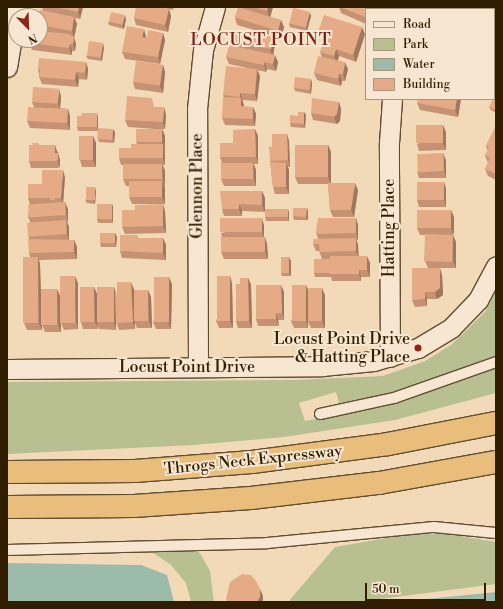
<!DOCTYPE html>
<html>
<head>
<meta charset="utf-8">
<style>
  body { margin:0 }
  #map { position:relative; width:503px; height:609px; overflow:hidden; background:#f2dab9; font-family:"Libre Bodoni",serif }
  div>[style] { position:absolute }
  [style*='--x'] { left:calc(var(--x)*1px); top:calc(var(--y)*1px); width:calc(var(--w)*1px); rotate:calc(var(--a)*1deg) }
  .green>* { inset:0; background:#b8c091 }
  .water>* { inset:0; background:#9cbbab }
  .roads { filter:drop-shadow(1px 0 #614d2f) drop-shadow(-1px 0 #614d2f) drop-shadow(0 1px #614d2f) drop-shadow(0 -1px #614d2f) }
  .lane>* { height:10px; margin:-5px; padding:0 5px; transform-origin:5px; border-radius:5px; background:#f7e7d2 }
  .street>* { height:19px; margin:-9.5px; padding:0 9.5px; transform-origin:9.5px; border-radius:9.5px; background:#f7e7d2 }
  .highway>* { height:22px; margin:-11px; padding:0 11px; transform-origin:11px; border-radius:11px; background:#e9bd7c }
  .wall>* { inset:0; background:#c59373 }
  .shaded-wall>* { inset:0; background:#a0785e }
  .building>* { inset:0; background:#e5ab86; transform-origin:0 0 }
  .dots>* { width:11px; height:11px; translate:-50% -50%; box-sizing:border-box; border:2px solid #f7e7d2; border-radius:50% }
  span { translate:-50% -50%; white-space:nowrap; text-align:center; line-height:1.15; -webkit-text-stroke:4px #f7e7d2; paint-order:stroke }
  .street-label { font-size:16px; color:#311e01 }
  .poi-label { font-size:16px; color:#311e01 }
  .right { translate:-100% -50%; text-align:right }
  .neighbourhood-label { font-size:17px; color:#7a1f14; letter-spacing:1px }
  .frame { position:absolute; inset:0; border:8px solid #311e01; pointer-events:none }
  .legend { position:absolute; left:365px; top:8px; width:130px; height:92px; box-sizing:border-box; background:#f7e7d2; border:1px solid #a8977e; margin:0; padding:5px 7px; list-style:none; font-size:12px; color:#311e01 }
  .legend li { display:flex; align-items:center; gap:8px; height:20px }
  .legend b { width:20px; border:1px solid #a8977e }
  .north { position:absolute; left:8px; top:8px; width:40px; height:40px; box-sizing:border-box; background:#f7e7d2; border:1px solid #a8977e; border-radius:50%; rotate:157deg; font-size:11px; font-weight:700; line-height:16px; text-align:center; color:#311e01 }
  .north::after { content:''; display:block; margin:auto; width:14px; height:18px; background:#8f2418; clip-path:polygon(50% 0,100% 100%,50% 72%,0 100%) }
  .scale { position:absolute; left:365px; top:583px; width:121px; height:18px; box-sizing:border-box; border:2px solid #311e01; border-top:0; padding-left:5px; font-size:12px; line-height:14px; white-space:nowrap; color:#311e01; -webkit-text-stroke:3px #f7e7d2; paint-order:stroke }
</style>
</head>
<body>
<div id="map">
  <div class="green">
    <i style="clip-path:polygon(496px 291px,496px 356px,384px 395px,339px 403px,336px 392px,299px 403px,305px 421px,382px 407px,496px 368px,496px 393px,395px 420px,284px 437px,194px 445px,7px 454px,7px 382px,295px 380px,383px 376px,425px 361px,451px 345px,485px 312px)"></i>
    <i style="clip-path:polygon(443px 533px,496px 542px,496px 584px,357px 602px,288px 602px,335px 547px,404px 535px)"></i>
    <i style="clip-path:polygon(149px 550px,193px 550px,200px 553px,210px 571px,214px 602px,191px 602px,186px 583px,171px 565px)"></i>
  </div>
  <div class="water">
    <i style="clip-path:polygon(7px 563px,141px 565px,167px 575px,174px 602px,7px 602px)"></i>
    <i style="clip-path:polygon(496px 592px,496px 602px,398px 602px)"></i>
  </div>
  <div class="roads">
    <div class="lane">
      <i style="--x:320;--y:414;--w:76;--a:-12.2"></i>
      <i style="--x:394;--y:398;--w:108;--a:-19.4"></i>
      <i style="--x:7;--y:550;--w:260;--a:-1.5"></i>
      <i style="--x:267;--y:543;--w:168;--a:-5.5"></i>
      <i style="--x:434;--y:527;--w:62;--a:5.5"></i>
    </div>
    <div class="street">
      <i style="--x:419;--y:9;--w:2;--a:-63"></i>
      <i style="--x:7;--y:67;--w:61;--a:-80.5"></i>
      <i style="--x:390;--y:357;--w:214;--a:-90.3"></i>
      <i style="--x:389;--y:143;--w:44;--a:-86.1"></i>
      <i style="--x:198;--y:366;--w:257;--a:-90.2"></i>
      <i style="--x:197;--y:109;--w:59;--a:-84.2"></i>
      <i style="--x:203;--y:50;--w:45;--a:-74.4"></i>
      <i style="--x:7;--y:369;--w:315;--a:-0.5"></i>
      <i style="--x:322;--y:366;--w:52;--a:-5.5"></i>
      <i style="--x:374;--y:361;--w:46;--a:-16.5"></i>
      <i style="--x:418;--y:348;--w:39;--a:-31"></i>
      <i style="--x:451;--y:328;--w:39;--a:-46"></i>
      <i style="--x:478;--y:300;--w:38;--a:-62"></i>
    </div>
    <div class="highway">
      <i style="--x:7;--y:472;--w:128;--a:-0.4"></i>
      <i style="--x:135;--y:471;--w:117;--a:-4.4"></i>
      <i style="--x:252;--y:462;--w:137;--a:-7.5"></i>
      <i style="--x:388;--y:444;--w:110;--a:-11"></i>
      <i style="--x:7;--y:507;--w:127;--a:-0.5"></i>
      <i style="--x:134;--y:506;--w:117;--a:-3.9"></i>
      <i style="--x:251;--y:498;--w:129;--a:-6.7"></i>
      <i style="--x:379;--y:483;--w:119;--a:-10.2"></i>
    </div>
  </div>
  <div class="wall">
    <i style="clip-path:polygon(42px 7px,83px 7px,80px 19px,75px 18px,77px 24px,74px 38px,76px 44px,75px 51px,72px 51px,72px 55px,32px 50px,30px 43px,40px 40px,40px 16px,43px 11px)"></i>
    <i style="clip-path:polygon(160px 7px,174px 7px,173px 10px)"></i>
    <i style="clip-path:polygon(242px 7px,273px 7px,270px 17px,281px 20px,284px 27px,281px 38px,237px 25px,235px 18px,242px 9px)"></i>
    <i style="clip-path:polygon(339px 7px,375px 7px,374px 9px,366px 9px,366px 24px,341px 13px)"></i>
    <i style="clip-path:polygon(490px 7px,496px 7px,496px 11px,494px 10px,494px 9px,493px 9px)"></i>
    <i style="clip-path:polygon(169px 9px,171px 16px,168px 32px,136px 25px,134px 18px)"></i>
    <i style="clip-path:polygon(311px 16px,307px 31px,290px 27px,289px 23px)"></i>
    <i style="clip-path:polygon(126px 19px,124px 29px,109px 25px,108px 22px)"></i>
    <i style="clip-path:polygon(319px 29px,365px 34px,356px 62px,339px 56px,338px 60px,348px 69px,345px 81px,342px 81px,341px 86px,317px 80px,314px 73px,322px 57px,320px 52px,325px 47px,328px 38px,322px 36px)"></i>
    <i style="clip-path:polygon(163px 33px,165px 40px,160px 64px,125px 59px,122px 52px,146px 36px,146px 37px,147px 38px)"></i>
    <i style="clip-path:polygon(273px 37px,275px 44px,273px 55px,278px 62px,276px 71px,267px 69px,266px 72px,257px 70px,260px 76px,257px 101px,242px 100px,244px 107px,253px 107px,256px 114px,255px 126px,225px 125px,222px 118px,224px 97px,223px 95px,247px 68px,229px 64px,226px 57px,232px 46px,230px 42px)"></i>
    <i style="clip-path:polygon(104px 47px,102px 61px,88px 59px,86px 56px)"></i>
    <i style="clip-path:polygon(86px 62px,88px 69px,87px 80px,79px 79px,78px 87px,42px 84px,39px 77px,39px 74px,38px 69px)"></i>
    <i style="clip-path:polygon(163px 65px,165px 72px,163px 93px,135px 89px,133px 82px)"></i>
    <i style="clip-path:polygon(311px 79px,312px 83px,311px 94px,295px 91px,294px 88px)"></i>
    <i style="clip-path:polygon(61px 96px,60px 108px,68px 109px,70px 116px,70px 130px,30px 128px,27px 121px,34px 107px,32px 102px)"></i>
    <i style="clip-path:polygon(461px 99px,458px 117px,420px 110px,417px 103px)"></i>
    <i style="clip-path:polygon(496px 100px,496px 113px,491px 110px,489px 107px)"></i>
    <i style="clip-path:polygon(339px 102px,341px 109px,340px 121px,337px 124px,313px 120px,311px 113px)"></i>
    <i style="clip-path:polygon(155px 107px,166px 114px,165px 129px,162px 129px,165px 136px,165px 149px,164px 149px,165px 151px,165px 165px,163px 165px,165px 171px,165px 186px,164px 186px,165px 188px,165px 204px,132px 204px,129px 197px,129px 186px,126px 186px,123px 179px,123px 165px,121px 165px,119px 158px,131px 148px,137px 144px,136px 142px,155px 129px,128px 127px,125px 120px)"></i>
    <i style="clip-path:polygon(304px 112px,306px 115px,305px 128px,291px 127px,290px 123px,298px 116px)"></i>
    <i style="clip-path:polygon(98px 117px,98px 129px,115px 132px,114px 143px,99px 142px,98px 139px,98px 131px,78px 131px,77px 127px)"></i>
    <i style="clip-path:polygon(496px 126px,496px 180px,488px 176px,485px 169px,488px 163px,485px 155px,488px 151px,486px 146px)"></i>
    <i style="clip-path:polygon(255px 129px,258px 136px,258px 164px,254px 164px,256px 170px,256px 186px,224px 186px,221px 179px,222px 163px,220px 157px,233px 143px)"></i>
    <i style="clip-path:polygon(446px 132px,446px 150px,419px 151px,417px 144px)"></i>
    <i style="clip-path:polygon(287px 134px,289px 141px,290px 167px,288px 167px,289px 170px,289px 194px,275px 194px,273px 187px,270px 161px,272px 147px)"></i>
    <i style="clip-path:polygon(93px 136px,96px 143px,96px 167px,82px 167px,80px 160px)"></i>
    <i style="clip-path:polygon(38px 143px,39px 145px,58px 152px,60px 160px,60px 167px,58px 168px,31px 168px,29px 161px,33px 145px)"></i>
    <i style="clip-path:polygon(328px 145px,331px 152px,331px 183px,358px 190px,354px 217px,333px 217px,330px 210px,328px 184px,298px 184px,295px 177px)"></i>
    <i style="clip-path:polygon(446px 160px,446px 178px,419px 178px,417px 171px)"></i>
    <i style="clip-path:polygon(65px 177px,63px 202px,68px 209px,68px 222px,67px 222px,69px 227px,69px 240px,74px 240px,77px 247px,77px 259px,39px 260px,40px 264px,42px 330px,27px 330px,24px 323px,30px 257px,29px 253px,29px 239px,28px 235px,30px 221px,28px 217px,30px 204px,28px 198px,42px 184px)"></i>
    <i style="clip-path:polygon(444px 182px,446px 189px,446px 207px,419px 207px,417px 200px)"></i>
    <i style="clip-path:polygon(96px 191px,95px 204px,87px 203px,85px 200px)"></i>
    <i style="clip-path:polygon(262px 191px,265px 198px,265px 212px,242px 211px,242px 216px,224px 216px,222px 209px)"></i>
    <i style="clip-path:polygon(112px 204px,113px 207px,113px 223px,98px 223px,97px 219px)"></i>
    <i style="clip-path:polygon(307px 208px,308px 211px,308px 220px,294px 220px,293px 216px)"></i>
    <i style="clip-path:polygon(288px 209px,289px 213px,289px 221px,266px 221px,265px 217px)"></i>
    <i style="clip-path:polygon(165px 211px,166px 233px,125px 234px,122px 227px)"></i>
    <i style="clip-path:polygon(454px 217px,453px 235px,456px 242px,456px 268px,428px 268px,425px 261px,425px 235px,420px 235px,417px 228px)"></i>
    <i style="clip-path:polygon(356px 218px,358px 225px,358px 240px,356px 240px,358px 245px,358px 256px,370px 263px,370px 277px,361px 277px,361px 281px,332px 281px,331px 277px,315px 277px,314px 273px,322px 259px,319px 251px,316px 251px,313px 244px,318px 239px,316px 232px)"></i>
    <i style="clip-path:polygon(264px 225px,264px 237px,265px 237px,267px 244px,268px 259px,224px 259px,221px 252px,222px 237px,221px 233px)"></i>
    <i style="clip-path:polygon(115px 233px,117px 237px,116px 247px,101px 247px,100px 243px)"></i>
    <i style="clip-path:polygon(137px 235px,138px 238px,163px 238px,166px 245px,166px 260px,122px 258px,120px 251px)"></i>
    <i style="clip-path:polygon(291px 261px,291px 276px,282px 276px,281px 273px)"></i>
    <i style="clip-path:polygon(442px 275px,443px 295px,437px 299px,427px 299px,427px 306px,415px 307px,412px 300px)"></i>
    <i style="clip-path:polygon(248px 278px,251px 285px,252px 328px,238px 328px,236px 321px,240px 284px)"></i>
    <i style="clip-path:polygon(78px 283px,78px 329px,64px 330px,61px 323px)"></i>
    <i style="clip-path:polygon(232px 283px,233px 328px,219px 328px,216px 321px)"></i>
    <i style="clip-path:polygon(172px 284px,171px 329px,156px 329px,153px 322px)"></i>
    <i style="clip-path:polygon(281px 285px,284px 292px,284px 320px,278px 320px,279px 326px,258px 326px,256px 319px)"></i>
    <i style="clip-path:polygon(94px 287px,97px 294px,114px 287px,116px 294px,134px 289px,134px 298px,148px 290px,151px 297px,152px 328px,137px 328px,135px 323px,135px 329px,119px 330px,116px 321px,116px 330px,99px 329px,97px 324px,98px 329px,83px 329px,81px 322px)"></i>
    <i style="clip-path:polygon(57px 289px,60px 296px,61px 332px,45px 332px,42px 325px)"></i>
    <i style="clip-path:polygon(308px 291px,325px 295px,325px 328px,311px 328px,308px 321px,308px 328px,294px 328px,291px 321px)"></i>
  </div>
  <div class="shaded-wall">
    <i style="clip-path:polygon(79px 7px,83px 7px,80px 19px,78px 12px)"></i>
    <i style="clip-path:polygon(268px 7px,273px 7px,270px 18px,267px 11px)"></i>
    <i style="clip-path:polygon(369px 7px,375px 7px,374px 9px,368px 9px)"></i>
    <i style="clip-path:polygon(169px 9px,171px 16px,168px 32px,165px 25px)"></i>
    <i style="clip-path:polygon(310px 12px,311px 16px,307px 31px,306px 27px)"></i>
    <i style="clip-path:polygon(125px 15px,126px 19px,124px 29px,122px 25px)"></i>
    <i style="clip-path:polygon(74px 17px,77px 24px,74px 38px,72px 31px)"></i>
    <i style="clip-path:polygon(281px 20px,284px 27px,281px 38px,278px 31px)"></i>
    <i style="clip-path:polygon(362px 27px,365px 34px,356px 62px,353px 55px)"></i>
    <i style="clip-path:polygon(144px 29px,146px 36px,145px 44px,142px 37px)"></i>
    <i style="clip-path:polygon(163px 33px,165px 40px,160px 64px,158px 57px)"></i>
    <i style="clip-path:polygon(74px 37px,76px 44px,75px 51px,73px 44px)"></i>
    <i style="clip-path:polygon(273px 37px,275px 44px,273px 57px,270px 50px)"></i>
    <i style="clip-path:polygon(103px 43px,104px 47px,102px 61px,101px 58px)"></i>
    <i style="clip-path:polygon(70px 44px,72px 51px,72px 55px,69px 48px)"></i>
    <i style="clip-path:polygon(336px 49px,339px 56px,337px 63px,334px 56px)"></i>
    <i style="clip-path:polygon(275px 55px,278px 62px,276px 71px,273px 64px)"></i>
    <i style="clip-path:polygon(86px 62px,88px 69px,87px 80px,85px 73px)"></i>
    <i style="clip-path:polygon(264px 62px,267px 69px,266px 72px,264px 65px)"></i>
    <i style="clip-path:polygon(345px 62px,348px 69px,345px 81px,343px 74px)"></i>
    <i style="clip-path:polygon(163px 65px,165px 72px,163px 93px,160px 86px)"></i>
    <i style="clip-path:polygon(257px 69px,260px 76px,257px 101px,255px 94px)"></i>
    <i style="clip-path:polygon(76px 72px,79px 79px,78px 87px,75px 80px)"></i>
    <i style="clip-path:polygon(339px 74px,342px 81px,341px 86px,338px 79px)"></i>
    <i style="clip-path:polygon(311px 79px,312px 83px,311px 94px,310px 90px)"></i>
    <i style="clip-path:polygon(59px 89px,61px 96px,60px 110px,58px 103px)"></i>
    <i style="clip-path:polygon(240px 93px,244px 105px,243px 113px,241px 106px,241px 100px,240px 97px)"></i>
    <i style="clip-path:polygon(457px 99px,461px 99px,458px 117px,455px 110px)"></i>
    <i style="clip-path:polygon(339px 102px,341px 109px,340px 121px,337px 124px,334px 117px)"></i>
    <i style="clip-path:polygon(164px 107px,166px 114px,165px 129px,163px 122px)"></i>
    <i style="clip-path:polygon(253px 107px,256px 114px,255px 126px,253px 119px)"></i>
    <i style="clip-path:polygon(68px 109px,70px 116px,70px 130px,67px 123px)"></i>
    <i style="clip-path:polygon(304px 112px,306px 115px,305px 128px,304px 124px)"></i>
    <i style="clip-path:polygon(97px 113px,98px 117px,98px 131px,97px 127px)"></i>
    <i style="clip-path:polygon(443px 125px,446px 132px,446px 150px,443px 143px)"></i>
    <i style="clip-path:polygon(113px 129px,115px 132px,114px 143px,113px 139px)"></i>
    <i style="clip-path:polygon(162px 129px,165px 136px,165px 149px,162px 142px)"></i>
    <i style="clip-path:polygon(255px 129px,258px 136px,258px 164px,256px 157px)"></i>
    <i style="clip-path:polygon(287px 134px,289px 141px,290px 167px,288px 160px)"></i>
    <i style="clip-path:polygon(93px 136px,96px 143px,96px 167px,93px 160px)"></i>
    <i style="clip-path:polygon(163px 144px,165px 151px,165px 165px,163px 158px)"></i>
    <i style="clip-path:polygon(55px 145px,60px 160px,60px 167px,55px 153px)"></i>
    <i style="clip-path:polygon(328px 145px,331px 152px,331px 184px,328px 177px)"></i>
    <i style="clip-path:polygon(443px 153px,446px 160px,446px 178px,444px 171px)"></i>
    <i style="clip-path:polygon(253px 163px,256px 170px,256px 186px,254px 179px)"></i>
    <i style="clip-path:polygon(286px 163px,289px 170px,289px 194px,286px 187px)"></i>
    <i style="clip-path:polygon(162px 164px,165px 171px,165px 186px,163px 179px)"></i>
    <i style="clip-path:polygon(63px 170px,65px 177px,63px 205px,61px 198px)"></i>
    <i style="clip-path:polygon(162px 181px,165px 188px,165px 204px,162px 197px)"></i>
    <i style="clip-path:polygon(444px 182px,446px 189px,446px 207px,444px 200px)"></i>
    <i style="clip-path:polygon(355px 183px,358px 190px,354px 217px,351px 210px)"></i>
    <i style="clip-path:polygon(95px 187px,96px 191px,95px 204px,94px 200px)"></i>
    <i style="clip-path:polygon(262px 191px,265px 198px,265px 212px,262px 205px)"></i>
    <i style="clip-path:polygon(65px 202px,68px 209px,68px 222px,66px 215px)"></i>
    <i style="clip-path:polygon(112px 204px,113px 207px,113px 223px,112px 219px)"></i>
    <i style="clip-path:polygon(163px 204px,165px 211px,166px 233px,163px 226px)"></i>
    <i style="clip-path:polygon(239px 204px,242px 211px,242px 216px,239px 209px)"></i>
    <i style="clip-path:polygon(307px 208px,308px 211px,308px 220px,306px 217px)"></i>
    <i style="clip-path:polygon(288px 209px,289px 213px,289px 221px,288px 217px)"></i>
    <i style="clip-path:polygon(451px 210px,454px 217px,454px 235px,451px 228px)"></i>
    <i style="clip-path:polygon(262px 218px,264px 225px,264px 239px,262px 232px)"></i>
    <i style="clip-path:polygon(356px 218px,358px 225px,358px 240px,356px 233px)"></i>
    <i style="clip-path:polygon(66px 220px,69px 227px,69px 241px,67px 234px)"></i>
    <i style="clip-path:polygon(115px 233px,117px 237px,116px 247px,115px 243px)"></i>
    <i style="clip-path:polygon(453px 235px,456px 242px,456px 268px,453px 261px)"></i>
    <i style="clip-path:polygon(265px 237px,267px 244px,268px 259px,265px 252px)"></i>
    <i style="clip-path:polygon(163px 238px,166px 245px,166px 260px,163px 253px)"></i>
    <i style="clip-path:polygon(356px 238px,358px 245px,359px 258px,356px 251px)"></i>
    <i style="clip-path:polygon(74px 240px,77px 247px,77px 259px,74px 252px)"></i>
    <i style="clip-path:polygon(367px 256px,370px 263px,370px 277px,367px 270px)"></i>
    <i style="clip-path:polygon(38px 257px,40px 264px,42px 330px,39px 323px)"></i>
    <i style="clip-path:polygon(289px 257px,291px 261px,291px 276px,289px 273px)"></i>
    <i style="clip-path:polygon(440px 268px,442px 275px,443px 295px,437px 299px,435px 292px)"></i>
    <i style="clip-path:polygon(359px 270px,361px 277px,361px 281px,359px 274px)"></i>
    <i style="clip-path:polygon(75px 276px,78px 283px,78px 329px,76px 322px)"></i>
    <i style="clip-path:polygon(230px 276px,232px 283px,233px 328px,230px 321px)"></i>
    <i style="clip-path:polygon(169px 277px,172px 284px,171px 329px,168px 322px)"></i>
    <i style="clip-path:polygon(248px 278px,251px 285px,252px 328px,249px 321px)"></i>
    <i style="clip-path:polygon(131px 282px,134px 289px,135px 329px,133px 322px)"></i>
    <i style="clip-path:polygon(281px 285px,284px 292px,284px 320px,282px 313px)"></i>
    <i style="clip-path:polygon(306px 285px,309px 292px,308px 328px,306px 321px)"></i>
    <i style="clip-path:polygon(94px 287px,97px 294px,97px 322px,98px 329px,95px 322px)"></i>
    <i style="clip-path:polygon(114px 287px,116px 294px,116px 330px,114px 323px)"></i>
    <i style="clip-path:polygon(322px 288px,325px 295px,325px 328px,322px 321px)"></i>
    <i style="clip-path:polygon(57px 289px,60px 296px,61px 332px,58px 325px)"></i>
    <i style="clip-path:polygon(148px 290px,151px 297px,152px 328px,149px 321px)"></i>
    <i style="clip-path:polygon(425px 292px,427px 299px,427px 306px,425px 299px)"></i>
    <i style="clip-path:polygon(276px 313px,278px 320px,279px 326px,276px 319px)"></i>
    <i style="clip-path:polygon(260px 589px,263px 596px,263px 602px,257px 602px)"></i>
  </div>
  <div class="building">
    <i style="clip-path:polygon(55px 7px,79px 7px,78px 12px)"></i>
    <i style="clip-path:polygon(136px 7px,159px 7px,169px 9px,165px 25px,134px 18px)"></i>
    <i style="left:238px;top:7px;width:45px;height:11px;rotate:17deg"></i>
    <i style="clip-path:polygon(253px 7px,268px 7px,267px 11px)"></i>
    <i style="clip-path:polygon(340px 7px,369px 7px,368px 9px,366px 9px,366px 15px,365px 17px)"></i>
    <i style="clip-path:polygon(448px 7px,460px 7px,464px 9px,447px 9px)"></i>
    <i style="left:293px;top:8px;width:17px;height:16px;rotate:13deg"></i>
    <i style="clip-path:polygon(40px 10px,74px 17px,72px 31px,40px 25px,40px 16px,38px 16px)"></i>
    <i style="left:111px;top:12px;width:14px;height:10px;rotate:12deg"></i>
    <i style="clip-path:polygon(324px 15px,362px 27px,353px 55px,336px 49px,334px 56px,320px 52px,322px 46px,325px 47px,329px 33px,319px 29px)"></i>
    <i style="clip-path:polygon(127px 26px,144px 29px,142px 37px,147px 38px,148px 30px,163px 33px,158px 57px,122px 52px)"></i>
    <i style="left:233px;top:30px;width:41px;height:12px;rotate:10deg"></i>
    <i style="clip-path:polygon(40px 31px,69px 34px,74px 37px,73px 44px,70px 44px,69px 48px,30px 43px,30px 40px,40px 40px)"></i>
    <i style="left:89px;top:41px;width:14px;height:15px;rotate:8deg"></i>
    <i style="clip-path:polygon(229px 45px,275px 55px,273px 64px,264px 62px,264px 65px,226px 57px)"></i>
    <i style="clip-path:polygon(318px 56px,345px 62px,343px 74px,339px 74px,338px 79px,314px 73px)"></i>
    <i style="clip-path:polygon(39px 58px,86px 62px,85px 73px,76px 72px,75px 80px,39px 77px,40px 70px,38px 69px)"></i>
    <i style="left:136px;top:61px;width:27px;height:21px;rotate:8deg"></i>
    <i style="clip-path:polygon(226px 66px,257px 69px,255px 94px,240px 93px,240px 97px,223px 95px)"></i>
    <i style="left:295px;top:77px;width:16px;height:11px;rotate:7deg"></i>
    <i style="left:33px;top:87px;width:26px;height:15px;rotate:4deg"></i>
    <i style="clip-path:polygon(127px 96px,152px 98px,154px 107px,164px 107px,163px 122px,125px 120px)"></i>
    <i style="clip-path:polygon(223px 97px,241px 98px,241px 106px,253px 107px,253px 119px,222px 118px)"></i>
    <i style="clip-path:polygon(312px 98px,339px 102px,337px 114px,334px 117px,311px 113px)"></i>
    <i style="clip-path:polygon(418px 99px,457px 99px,455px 110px,417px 103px)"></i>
    <i style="clip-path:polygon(493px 99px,496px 100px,496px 110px,489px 107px)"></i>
    <i style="left:28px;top:107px;width:40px;height:14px;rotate:3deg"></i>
    <i style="clip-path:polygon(298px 112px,304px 112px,304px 124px,290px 123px,290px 115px,298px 116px)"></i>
    <i style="clip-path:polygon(82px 113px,97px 113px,97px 127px,77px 127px,77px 116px,81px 116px)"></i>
    <i style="left:443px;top:125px;width:18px;height:27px;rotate:90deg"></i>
    <i style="clip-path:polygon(496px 126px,496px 174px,485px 169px,490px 158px,485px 155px,489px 147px,486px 146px)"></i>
    <i style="left:98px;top:128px;width:15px;height:11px;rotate:4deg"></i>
    <i style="left:136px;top:129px;width:26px;height:13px"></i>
    <i style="clip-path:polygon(255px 129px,256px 157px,220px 157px,220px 143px,233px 143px,233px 130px)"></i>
    <i style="clip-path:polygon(272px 134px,287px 134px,288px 160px,270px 161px,269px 147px,272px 147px)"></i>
    <i style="left:79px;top:136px;width:14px;height:24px"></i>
    <i style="clip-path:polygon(32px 143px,38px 143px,38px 145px,55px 145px,55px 153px,58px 153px,58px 160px,55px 161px,29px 161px,29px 145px,33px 145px)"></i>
    <i style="clip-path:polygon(131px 144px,163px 144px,163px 158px,119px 158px,119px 148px,131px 148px)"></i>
    <i style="left:295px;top:145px;width:33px;height:32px"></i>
    <i style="left:443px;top:153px;width:18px;height:26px;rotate:87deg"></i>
    <i style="clip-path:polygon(270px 162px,286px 163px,286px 187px,273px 187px)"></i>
    <i style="left:221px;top:163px;width:32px;height:16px"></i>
    <i style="left:123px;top:164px;width:39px;height:15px"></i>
    <i style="clip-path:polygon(42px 170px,63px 170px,61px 198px,55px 198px,55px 200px,50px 200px,50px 198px,28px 198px,28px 184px,42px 184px)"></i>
    <i style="left:162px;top:181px;width:16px;height:33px;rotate:90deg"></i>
    <i style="left:417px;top:182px;width:27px;height:18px"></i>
    <i style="clip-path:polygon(328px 183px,355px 183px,351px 210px,330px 210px)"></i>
    <i style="left:86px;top:187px;width:9px;height:13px"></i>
    <i style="clip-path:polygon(220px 191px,262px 191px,262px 205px,239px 204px,239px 209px,222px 209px)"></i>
    <i style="left:65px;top:202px;width:13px;height:37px;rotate:86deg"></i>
    <i style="left:97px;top:204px;width:15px;height:15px"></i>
    <i style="clip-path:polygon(163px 204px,163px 226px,122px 227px,122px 210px,135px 210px,135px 205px)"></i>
    <i style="clip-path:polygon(293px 208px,307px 208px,306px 217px,293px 216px)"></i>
    <i style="left:265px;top:209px;width:23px;height:8px"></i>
    <i style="left:417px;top:210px;width:34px;height:18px"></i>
    <i style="left:262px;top:218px;width:14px;height:42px;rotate:90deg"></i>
    <i style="clip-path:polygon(318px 218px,356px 218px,356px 233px,319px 234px,316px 232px)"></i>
    <i style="left:66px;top:220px;width:14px;height:39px;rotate:86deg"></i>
    <i style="left:100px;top:233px;width:15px;height:10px"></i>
    <i style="left:425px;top:234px;width:28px;height:27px;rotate:2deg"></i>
    <i style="clip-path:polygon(120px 235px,137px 235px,137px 238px,163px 238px,163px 253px,120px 251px)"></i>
    <i style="left:221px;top:237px;width:44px;height:15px"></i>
    <i style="clip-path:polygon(356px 238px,356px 251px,320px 252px,319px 244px,313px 244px,313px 239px)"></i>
    <i style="clip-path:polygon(28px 239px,74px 240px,74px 252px,29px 253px)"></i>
    <i style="clip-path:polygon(330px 256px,367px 256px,367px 270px,359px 270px,359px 274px,330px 274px)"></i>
    <i style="left:23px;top:257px;width:15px;height:66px"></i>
    <i style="left:281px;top:257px;width:8px;height:16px"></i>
    <i style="left:314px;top:259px;width:16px;height:14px"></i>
    <i style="clip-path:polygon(412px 268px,440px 268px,440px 288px,435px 292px,425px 292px,425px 299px,412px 300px)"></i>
    <i style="left:60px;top:276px;width:15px;height:47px"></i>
    <i style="left:217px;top:276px;width:13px;height:45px"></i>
    <i style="left:154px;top:277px;width:15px;height:45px"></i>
    <i style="clip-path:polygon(240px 278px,248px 278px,249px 321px,236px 321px,236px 284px,240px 284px)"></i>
    <i style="clip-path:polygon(117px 282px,131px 282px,133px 322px,116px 323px,115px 293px,117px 294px)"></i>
    <i style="clip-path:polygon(256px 285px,281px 285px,282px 313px,276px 313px,276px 319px,256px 319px)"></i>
    <i style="left:292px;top:285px;width:14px;height:36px"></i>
    <i style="left:80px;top:287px;width:14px;height:35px"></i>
    <i style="left:97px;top:287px;width:17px;height:35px"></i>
    <i style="left:308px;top:288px;width:14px;height:33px"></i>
    <i style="left:41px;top:289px;width:16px;height:36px"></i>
    <i style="left:134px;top:290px;width:14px;height:31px"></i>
    <i style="clip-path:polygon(242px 574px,251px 575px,256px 581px,260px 589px,260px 597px,257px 602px,227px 602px,226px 599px,230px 582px)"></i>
  </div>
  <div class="dots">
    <i style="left:418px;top:348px;background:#8f2418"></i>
  </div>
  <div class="street-label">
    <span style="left:197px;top:186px;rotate:-90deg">Glennon Place</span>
    <span style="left:389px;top:228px;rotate:-90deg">Hatting Place</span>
    <span style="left:187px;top:367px">Locust Point Drive</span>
    <span style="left:253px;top:460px;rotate:-6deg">Throgs Neck Expressway</span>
  </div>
  <div class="poi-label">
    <span class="right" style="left:410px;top:348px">Locust Point Drive<br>&amp; Hatting Place</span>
  </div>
  <div class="neighbourhood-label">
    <span style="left:261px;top:41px">LOCUST POINT</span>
  </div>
  <div class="frame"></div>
  <ul class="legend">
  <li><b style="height:5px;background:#f7e7d2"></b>Road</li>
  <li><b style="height:11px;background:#b8c091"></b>Park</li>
  <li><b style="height:11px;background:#9cbbab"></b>Water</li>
  <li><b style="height:11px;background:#e5ab86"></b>Building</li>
  </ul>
  <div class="north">N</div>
  <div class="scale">50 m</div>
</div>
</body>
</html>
